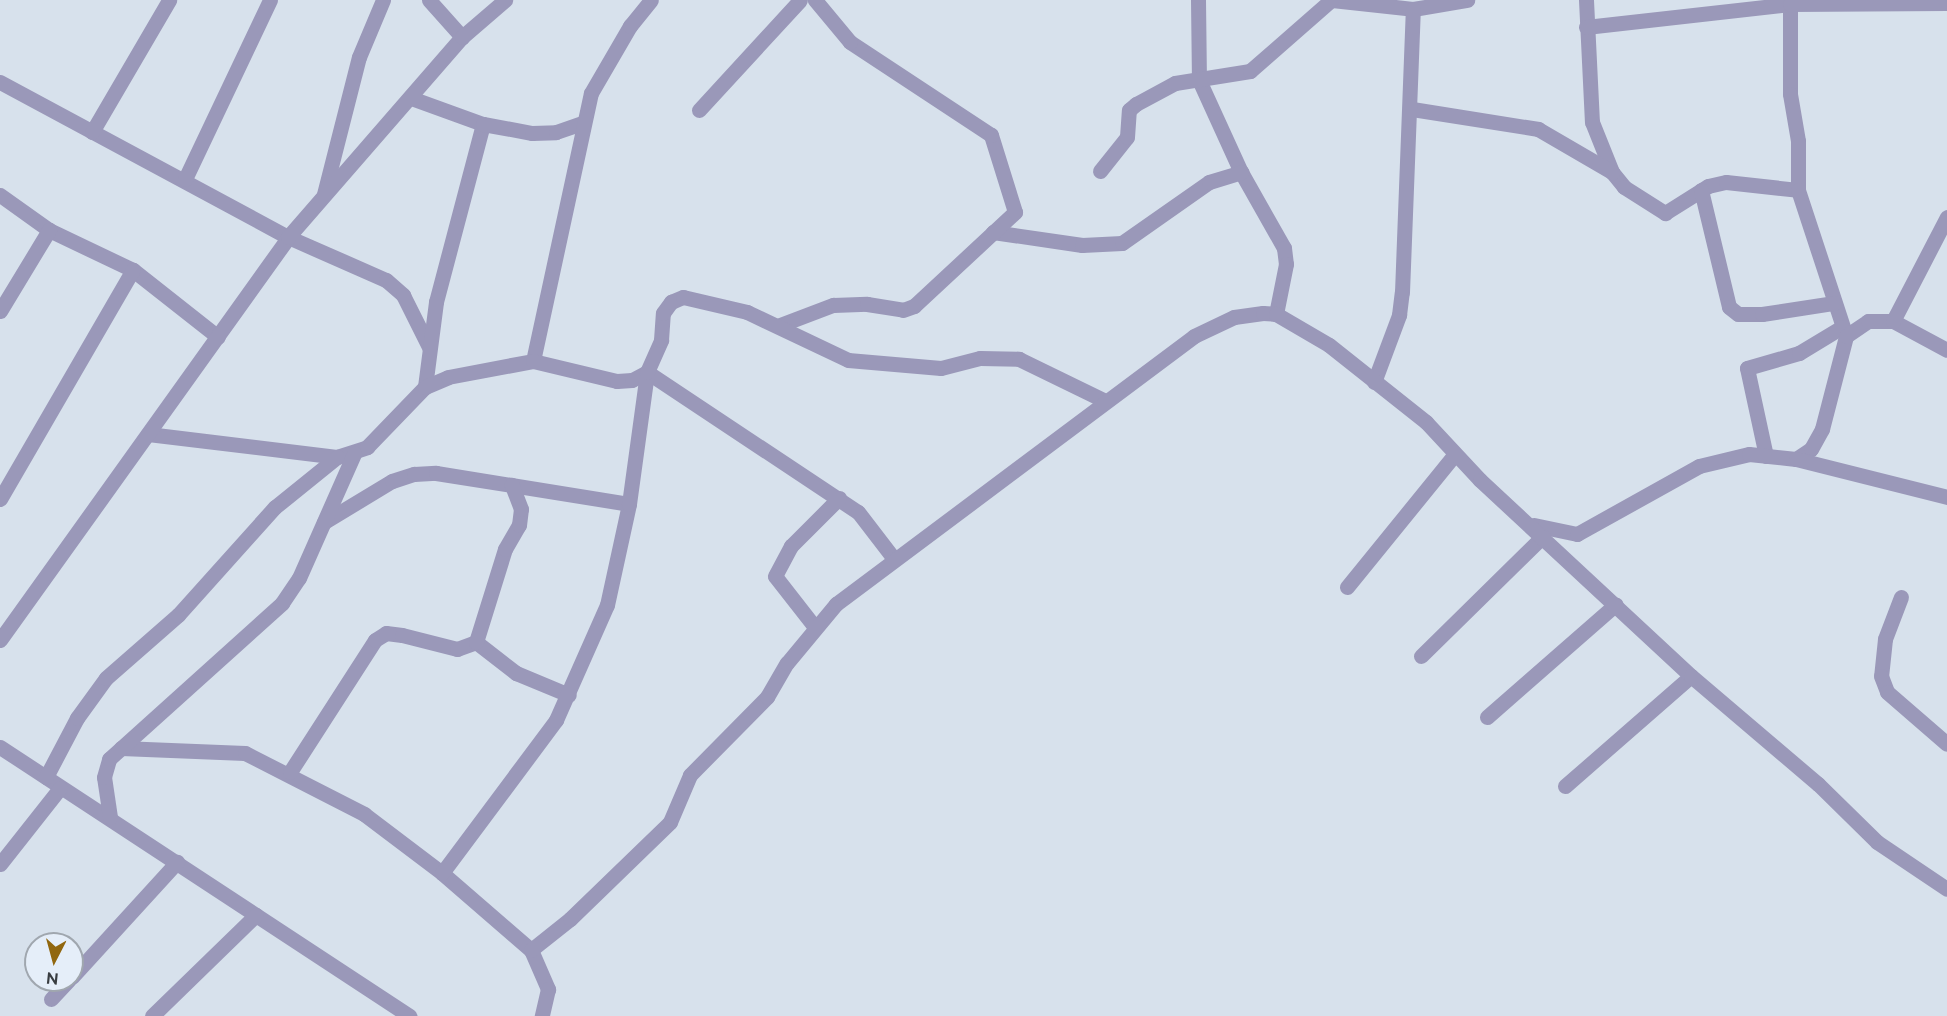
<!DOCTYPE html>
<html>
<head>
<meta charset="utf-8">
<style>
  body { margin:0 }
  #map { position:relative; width:1947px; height:1016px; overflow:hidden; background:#d7e1ec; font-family:Raleway,sans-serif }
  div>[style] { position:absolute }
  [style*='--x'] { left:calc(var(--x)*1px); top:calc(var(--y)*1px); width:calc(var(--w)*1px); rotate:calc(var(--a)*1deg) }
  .minor>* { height:15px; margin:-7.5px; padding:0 7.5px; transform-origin:7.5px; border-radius:7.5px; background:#9a98b9 }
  span { translate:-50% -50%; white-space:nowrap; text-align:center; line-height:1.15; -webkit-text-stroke:5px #e5eef9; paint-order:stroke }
  .north { position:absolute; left:24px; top:932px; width:60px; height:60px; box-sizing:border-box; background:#e5eef9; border:2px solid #a0a7af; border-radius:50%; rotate:186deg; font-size:16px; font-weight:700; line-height:24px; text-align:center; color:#393d41 }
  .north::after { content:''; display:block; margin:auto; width:21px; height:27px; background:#91670f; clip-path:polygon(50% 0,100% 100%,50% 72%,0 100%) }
</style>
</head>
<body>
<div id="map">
  <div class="minor">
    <i style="--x:429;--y:0;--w:50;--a:48.3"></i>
    <i style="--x:1198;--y:0;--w:80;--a:89.3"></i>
    <i style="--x:1199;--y:80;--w:101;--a:65.5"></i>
    <i style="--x:1241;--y:172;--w:87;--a:60.5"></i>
    <i style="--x:1284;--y:248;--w:16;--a:83"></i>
    <i style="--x:1286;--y:264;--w:51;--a:101.3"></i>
    <i style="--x:1332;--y:0;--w:81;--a:6.3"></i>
    <i style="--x:1413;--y:9;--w:55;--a:-9.5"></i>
    <i style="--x:1586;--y:0;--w:122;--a:87.2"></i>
    <i style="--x:1592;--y:122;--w:54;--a:68.2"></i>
    <i style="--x:1612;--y:172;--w:19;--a:51"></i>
    <i style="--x:1624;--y:187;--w:49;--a:32.4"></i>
    <i style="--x:1665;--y:213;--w:51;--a:-32.1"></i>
    <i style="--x:1708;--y:186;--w:18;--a:-13"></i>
    <i style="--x:1726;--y:182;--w:72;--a:6.3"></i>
    <i style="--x:1790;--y:0;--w:94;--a:90"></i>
    <i style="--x:1790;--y:94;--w:48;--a:80.3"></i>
    <i style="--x:1798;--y:141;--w:49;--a:90"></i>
    <i style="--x:1798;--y:190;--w:154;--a:71.8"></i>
    <i style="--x:1586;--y:27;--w:205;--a:-6.4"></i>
    <i style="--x:1790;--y:4;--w:157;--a:-0.4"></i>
    <i style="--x:0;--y:82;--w:327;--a:28.3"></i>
    <i style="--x:288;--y:237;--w:107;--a:23.7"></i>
    <i style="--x:386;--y:280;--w:23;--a:41"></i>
    <i style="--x:403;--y:295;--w:58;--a:63.4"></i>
    <i style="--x:411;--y:98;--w:77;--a:19.9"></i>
    <i style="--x:483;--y:124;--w:184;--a:104.8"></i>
    <i style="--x:436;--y:302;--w:86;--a:97.4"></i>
    <i style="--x:1412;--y:109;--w:128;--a:9"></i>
    <i style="--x:1538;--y:129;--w:86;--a:30.2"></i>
    <i style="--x:699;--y:110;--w:149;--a:-47.4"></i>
    <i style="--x:483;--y:124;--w:50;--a:10.4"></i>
    <i style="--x:532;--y:133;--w:24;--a:-2"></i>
    <i style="--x:556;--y:132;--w:28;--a:-19"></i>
    <i style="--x:92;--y:132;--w:153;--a:-59.7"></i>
    <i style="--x:1100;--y:171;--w:43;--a:-51.5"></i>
    <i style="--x:1127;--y:137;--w:27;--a:-86"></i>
    <i style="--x:1129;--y:110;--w:9;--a:-41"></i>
    <i style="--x:1136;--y:104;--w:44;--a:-28.3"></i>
    <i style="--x:1175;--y:83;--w:76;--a:-9.1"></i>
    <i style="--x:1250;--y:71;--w:108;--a:-41.2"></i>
    <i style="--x:185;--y:179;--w:198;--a:-64.6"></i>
    <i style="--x:1701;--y:190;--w:120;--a:76.5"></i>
    <i style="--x:1729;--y:307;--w:11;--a:38"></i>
    <i style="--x:1738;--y:314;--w:24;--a:0"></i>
    <i style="--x:1762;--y:314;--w:73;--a:-8.7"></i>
    <i style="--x:324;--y:194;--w:141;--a:-75.7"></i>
    <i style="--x:359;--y:57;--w:62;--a:-67.2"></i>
    <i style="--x:0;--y:195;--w:60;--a:35.5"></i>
    <i style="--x:49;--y:230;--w:93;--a:25.5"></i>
    <i style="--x:133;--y:270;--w:108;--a:38.2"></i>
    <i style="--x:993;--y:232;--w:90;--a:8.3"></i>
    <i style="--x:1082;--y:245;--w:40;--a:-2.9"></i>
    <i style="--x:1122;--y:243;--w:106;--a:-35"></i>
    <i style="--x:1209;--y:182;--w:34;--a:-17"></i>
    <i style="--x:0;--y:311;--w:95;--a:-58.8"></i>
    <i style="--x:1893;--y:321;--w:61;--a:28.2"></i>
    <i style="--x:780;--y:325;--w:57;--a:-20.7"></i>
    <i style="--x:833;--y:305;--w:34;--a:-2"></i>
    <i style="--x:867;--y:304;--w:36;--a:9"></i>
    <i style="--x:903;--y:310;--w:12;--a:-20"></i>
    <i style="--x:914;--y:306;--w:138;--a:-42.9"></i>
    <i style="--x:1015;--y:212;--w:81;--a:-107.3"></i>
    <i style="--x:991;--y:135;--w:169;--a:-146.6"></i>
    <i style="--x:850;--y:42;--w:55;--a:-129.8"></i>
    <i style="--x:533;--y:361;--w:274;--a:-77.8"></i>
    <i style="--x:591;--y:93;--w:78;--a:-59.8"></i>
    <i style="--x:630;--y:26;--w:33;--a:-51"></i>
    <i style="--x:647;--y:372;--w:253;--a:33.6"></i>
    <i style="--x:858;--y:512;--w:59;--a:52.5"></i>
    <i style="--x:1374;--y:382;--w:72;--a:-69.5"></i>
    <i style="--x:1399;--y:315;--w:23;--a:-83"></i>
    <i style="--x:1402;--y:292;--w:283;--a:-87.8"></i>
    <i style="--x:148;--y:434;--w:190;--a:6.9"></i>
    <i style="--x:337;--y:457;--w:32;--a:-18"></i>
    <i style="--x:367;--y:447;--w:83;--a:-46"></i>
    <i style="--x:425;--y:387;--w:25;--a:-23"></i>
    <i style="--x:448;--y:377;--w:86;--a:-10.7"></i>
    <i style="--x:533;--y:361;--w:86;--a:13.4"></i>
    <i style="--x:617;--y:381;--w:15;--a:-4"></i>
    <i style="--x:632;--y:380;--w:17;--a:-28"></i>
    <i style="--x:1766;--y:456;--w:90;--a:-102.2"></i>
    <i style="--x:1747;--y:368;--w:54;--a:-16.1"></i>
    <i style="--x:1799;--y:353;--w:50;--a:-31.2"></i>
    <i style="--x:1796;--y:459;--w:18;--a:-34"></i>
    <i style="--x:1811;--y:449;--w:23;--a:-61"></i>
    <i style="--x:1822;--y:429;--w:96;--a:-75.5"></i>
    <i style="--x:1846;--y:336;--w:27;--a:-34"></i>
    <i style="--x:1868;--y:321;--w:25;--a:0"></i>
    <i style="--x:1893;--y:321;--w:117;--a:-62.6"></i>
    <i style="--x:0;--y:499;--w:265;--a:-59.9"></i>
    <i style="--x:324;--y:522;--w:79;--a:-31.1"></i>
    <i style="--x:392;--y:481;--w:23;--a:-18"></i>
    <i style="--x:414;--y:474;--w:22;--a:-3"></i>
    <i style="--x:436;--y:473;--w:195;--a:9.1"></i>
    <i style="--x:1534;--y:525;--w:44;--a:11.8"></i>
    <i style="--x:1577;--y:534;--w:140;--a:-29.1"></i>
    <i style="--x:1699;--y:466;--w:51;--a:-13.5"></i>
    <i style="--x:1749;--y:454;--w:47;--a:6.1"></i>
    <i style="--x:1796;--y:459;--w:156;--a:14.1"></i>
    <i style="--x:1347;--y:587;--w:171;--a:-50.9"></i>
    <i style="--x:1901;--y:597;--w:45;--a:110.9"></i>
    <i style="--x:1885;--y:639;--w:37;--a:96"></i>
    <i style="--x:1881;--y:676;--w:17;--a:69"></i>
    <i style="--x:1887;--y:692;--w:79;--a:40.9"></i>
    <i style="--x:814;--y:626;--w:63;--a:-128"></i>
    <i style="--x:775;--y:576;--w:34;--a:-62"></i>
    <i style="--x:791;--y:546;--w:68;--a:-45"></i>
    <i style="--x:0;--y:640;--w:495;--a:-54.4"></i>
    <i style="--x:288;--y:237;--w:265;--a:-49"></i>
    <i style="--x:462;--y:37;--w:57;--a:-40.7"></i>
    <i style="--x:476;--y:642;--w:51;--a:37.8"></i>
    <i style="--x:516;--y:673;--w:57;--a:22.5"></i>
    <i style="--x:1421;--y:656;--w:171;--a:-44.5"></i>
    <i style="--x:1487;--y:717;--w:171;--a:-41.2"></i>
    <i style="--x:0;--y:747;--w:490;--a:33.3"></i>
    <i style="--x:121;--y:748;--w:124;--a:2.3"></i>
    <i style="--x:245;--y:753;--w:134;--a:27.1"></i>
    <i style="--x:364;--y:814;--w:98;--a:37.1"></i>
    <i style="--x:442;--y:873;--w:118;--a:40.9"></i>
    <i style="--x:531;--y:950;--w:43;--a:66.4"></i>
    <i style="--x:548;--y:989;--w:28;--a:103"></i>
    <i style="--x:290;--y:772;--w:157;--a:-57.2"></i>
    <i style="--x:375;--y:640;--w:13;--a:-32"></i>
    <i style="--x:386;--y:633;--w:16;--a:7"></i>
    <i style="--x:402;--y:635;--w:57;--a:14.3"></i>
    <i style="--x:457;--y:649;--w:20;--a:-20"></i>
    <i style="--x:476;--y:642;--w:97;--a:-72.7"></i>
    <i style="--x:505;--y:549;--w:28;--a:-60"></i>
    <i style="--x:519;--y:525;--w:16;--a:-83"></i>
    <i style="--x:521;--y:509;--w:26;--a:-111"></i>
    <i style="--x:46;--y:777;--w:67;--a:-62.3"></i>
    <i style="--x:77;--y:718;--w:49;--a:-54.1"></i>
    <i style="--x:106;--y:678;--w:96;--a:-41.2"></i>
    <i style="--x:178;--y:615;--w:145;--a:-48.1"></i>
    <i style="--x:275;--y:507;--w:80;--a:-38.9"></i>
    <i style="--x:1565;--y:786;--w:167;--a:-41.1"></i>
    <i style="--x:110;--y:817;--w:40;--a:-98.5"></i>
    <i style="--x:104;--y:777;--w:19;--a:-74"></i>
    <i style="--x:109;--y:759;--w:233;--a:-42"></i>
    <i style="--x:282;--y:603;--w:30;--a:-56"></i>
    <i style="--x:299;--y:578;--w:136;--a:-66.1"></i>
    <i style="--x:0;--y:864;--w:97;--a:-51.7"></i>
    <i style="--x:442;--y:873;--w:191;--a:-53.3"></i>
    <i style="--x:556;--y:720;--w:126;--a:-66.1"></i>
    <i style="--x:607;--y:605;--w:103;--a:-77.7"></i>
    <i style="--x:629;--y:504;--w:133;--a:-82.2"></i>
    <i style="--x:647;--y:372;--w:35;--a:-66"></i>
    <i style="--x:661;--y:340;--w:27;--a:-86"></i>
    <i style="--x:663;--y:313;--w:14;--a:-54"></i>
    <i style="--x:671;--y:302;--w:13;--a:-23"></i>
    <i style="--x:683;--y:297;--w:66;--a:13.2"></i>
    <i style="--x:747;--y:312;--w:112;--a:25.4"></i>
    <i style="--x:848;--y:360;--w:93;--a:4.9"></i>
    <i style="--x:941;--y:368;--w:40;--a:-14.4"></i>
    <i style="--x:980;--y:358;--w:39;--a:1"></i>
    <i style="--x:1019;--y:359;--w:96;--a:26"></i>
    <i style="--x:531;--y:950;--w:50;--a:-38.5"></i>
    <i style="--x:570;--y:919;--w:139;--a:-44.1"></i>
    <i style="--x:670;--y:822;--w:51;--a:-66.9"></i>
    <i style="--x:690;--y:775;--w:110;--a:-45.4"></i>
    <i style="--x:767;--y:697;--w:39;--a:-60"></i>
    <i style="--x:787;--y:663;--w:77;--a:-50.3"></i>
    <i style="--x:836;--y:604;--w:447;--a:-36.8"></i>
    <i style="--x:1194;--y:336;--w:44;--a:-25.4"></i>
    <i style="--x:1234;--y:317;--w:29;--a:-8"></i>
    <i style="--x:1263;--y:313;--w:13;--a:4"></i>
    <i style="--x:1276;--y:314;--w:61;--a:30.3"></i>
    <i style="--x:1329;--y:345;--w:124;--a:38.4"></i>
    <i style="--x:1426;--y:422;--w:79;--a:47"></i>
    <i style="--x:1480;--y:480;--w:288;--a:42.9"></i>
    <i style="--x:1691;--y:676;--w:167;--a:40.4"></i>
    <i style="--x:1818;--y:784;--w:83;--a:44.5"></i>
    <i style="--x:1877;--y:842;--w:84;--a:33.9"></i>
    <i style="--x:72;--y:977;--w:156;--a:-47.6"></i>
    <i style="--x:51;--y:999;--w:26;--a:-47"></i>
    <i style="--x:152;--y:1016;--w:145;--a:-44.2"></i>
  </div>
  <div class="north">N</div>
</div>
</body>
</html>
